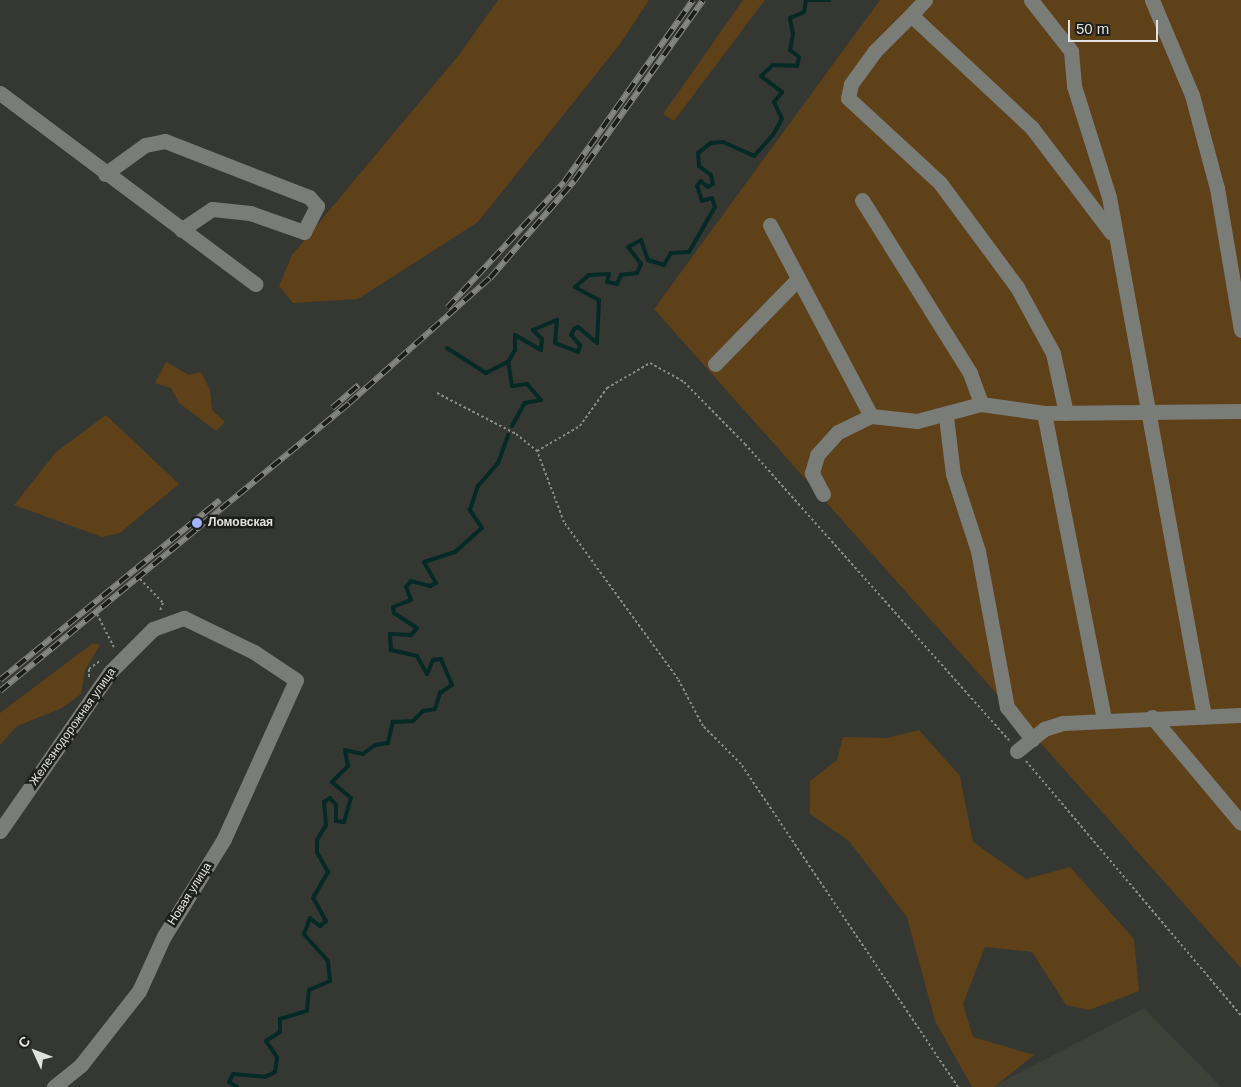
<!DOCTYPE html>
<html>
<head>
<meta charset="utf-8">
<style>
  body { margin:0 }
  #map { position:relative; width:1241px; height:1087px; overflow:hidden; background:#353733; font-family:Helvetica,sans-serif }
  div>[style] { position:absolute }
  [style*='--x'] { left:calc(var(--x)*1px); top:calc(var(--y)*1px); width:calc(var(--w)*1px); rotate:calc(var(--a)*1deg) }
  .built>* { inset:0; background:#3d4138 }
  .green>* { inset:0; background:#5e4019 }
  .stream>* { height:4px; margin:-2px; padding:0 2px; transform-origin:2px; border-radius:2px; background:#052a26 }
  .path>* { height:2px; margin-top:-1px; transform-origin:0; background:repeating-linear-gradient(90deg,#8b8c89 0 2.5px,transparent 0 5px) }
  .minor>* { height:15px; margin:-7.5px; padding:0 7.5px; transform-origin:7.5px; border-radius:7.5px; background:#7a7c78 }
  .rail>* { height:5.5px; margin-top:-2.75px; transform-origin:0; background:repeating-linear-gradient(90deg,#1d1e1c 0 11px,#858683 0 22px); box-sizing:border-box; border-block:1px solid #858683 }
  .dots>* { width:14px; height:14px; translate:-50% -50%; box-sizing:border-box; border:2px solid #1d1e1c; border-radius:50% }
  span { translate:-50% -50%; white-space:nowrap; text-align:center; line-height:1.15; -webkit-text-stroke:5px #1d1e1c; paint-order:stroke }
  .poi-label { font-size:12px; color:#e1e2e0; font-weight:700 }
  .left { translate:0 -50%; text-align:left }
  .street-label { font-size:12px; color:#e1e2e0 }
  .north { position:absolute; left:10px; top:1027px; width:50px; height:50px; -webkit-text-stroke:4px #1d1e1c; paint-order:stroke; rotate:313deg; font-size:14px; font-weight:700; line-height:20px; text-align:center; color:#e1e2e0 }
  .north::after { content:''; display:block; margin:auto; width:18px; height:22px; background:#e1e2e0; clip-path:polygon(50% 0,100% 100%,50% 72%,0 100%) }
  .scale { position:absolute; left:1068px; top:20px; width:90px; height:22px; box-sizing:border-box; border:2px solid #e1e2e0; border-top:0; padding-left:6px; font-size:15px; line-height:18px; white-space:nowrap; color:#e1e2e0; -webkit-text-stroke:4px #1d1e1c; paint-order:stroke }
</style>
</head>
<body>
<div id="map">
  <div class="built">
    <i style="clip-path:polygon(1144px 1008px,1221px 1087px,992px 1087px)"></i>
  </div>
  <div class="green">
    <i style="clip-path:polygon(498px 0,649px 0,620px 44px,478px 222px,358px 299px,293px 303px,279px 286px,292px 255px,459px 55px)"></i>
    <i style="clip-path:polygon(743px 0,765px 0,674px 121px,663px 114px)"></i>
    <i style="clip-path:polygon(880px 0,1241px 0,1241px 968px,654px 309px)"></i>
    <i style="clip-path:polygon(166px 362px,189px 375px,201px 372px,210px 390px,212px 410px,225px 422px,216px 431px,179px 403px,171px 388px,155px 383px)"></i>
    <i style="clip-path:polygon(106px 415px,179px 484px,120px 533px,102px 537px,14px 505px,56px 452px)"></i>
    <i style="clip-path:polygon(93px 643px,100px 645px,85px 670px,81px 694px,62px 708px,17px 726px,0 745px,0 713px)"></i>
    <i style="clip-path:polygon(919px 730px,960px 776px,973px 842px,1026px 879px,1070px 867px,1134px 939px,1139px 991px,1089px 1010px,1066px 1005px,1032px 952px,985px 947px,963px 1004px,973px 1037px,1034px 1055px,994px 1087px,972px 1087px,935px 1021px,907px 917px,849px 841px,810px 814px,810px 781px,837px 760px,843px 737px,887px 738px)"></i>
  </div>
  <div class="stream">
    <i style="--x:447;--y:348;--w:46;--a:32.7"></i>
    <i style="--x:486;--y:373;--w:25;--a:-27"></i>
    <i style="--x:512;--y:426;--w:26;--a:-61"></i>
    <i style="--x:525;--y:403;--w:16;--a:-11"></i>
    <i style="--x:541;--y:400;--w:21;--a:-131"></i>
    <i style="--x:527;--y:384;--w:15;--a:172"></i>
    <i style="--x:512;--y:386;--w:24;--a:-99"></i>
    <i style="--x:508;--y:362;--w:14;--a:-60"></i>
    <i style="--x:515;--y:350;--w:15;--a:-90"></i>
    <i style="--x:515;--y:335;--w:30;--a:30"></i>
    <i style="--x:541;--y:350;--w:11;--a:-85"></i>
    <i style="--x:542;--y:339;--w:13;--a:-135"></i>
    <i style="--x:533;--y:330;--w:26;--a:-23"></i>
    <i style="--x:557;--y:320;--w:23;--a:95"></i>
    <i style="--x:555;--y:343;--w:25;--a:21"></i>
    <i style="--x:578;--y:352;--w:7;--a:-74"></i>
    <i style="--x:580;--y:345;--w:13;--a:-132"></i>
    <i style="--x:571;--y:335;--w:7;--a:-63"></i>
    <i style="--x:574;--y:329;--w:4;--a:-27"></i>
    <i style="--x:578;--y:327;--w:25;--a:40"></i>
    <i style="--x:597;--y:343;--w:43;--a:-87.3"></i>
    <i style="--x:599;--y:300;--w:27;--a:-152"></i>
    <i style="--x:575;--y:287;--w:18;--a:-41"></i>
    <i style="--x:589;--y:275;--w:20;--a:-3"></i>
    <i style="--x:609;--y:274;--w:8;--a:104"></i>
    <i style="--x:607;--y:282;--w:10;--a:11"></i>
    <i style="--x:617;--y:284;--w:10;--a:-66"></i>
    <i style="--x:621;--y:275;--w:16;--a:-7"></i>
    <i style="--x:637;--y:273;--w:10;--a:-66"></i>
    <i style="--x:641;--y:264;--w:21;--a:-127"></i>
    <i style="--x:628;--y:247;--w:15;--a:-28"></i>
    <i style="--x:641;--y:240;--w:21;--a:71"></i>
    <i style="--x:648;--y:260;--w:17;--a:17"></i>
    <i style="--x:664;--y:265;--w:14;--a:-60"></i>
    <i style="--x:671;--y:253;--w:18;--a:-3"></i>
    <i style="--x:689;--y:252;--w:52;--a:-60"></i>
    <i style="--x:715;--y:207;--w:9;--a:-108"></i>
    <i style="--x:712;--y:198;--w:10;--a:163"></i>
    <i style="--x:702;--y:201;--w:16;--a:-108"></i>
    <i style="--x:697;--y:186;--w:6;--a:-51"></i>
    <i style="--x:701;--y:181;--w:9;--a:41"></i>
    <i style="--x:708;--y:187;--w:6;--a:-31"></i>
    <i style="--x:713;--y:184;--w:9;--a:-103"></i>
    <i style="--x:711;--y:175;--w:15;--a:-143"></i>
    <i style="--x:699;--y:166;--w:13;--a:-94"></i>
    <i style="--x:698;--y:153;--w:16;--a:-38"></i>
    <i style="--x:711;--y:143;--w:12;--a:-5"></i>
    <i style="--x:723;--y:142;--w:34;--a:24"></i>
    <i style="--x:754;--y:156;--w:28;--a:-48"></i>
    <i style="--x:773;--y:135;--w:18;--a:-61"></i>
    <i style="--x:782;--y:119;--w:19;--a:-115"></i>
    <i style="--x:774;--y:102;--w:13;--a:-51"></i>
    <i style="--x:782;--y:92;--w:26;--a:-143"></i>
    <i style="--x:761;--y:76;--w:16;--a:-43"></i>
    <i style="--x:773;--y:65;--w:24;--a:2"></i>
    <i style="--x:797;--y:66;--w:9;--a:-77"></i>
    <i style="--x:799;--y:57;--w:11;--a:-142"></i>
    <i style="--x:790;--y:50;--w:16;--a:-79"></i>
    <i style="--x:793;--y:34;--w:16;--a:-101"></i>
    <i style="--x:790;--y:18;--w:15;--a:-23"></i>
    <i style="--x:804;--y:12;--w:12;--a:-81"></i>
    <i style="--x:806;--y:0;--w:23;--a:0"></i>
    <i style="--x:237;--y:1087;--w:9;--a:-148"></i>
    <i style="--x:229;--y:1082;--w:9;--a:-63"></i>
    <i style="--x:233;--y:1074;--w:32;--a:5"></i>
    <i style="--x:265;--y:1077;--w:11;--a:-27"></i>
    <i style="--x:275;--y:1072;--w:15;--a:-82"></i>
    <i style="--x:277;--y:1057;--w:19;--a:-125"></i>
    <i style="--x:266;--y:1041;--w:17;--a:-33"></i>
    <i style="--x:280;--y:1032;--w:13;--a:-90"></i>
    <i style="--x:280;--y:1019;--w:28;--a:-17"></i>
    <i style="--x:307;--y:1011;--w:21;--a:-85"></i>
    <i style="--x:309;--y:990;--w:23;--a:-23"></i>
    <i style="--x:330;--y:981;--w:20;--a:-96"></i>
    <i style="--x:328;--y:961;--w:36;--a:-132"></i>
    <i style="--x:304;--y:934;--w:17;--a:-69"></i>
    <i style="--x:310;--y:918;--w:13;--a:39"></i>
    <i style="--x:320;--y:926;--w:8;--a:-40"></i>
    <i style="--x:326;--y:921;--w:26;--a:-119"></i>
    <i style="--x:313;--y:898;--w:30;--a:-60"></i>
    <i style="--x:328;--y:872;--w:23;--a:-119"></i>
    <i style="--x:317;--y:852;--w:12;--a:-90"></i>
    <i style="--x:317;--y:840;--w:17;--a:-59"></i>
    <i style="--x:326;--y:825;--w:23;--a:-95"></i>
    <i style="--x:324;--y:802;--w:7;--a:-34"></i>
    <i style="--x:330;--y:798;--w:9;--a:49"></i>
    <i style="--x:336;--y:805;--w:16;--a:90"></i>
    <i style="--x:336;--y:821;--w:8;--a:7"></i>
    <i style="--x:344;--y:822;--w:25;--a:-74"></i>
    <i style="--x:351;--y:798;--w:25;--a:-140"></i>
    <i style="--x:332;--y:782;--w:23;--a:-45"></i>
    <i style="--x:348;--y:766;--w:16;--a:-101"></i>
    <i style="--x:345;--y:750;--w:18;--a:13"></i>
    <i style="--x:363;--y:754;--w:15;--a:-37"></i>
    <i style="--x:375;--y:745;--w:13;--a:-9"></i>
    <i style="--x:388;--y:743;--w:22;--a:-77"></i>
    <i style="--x:393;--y:722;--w:20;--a:-3"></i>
    <i style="--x:413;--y:721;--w:14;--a:-45"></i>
    <i style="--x:423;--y:711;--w:12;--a:-9"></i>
    <i style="--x:435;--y:709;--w:17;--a:-73"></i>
    <i style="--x:440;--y:693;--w:14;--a:-34"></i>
    <i style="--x:452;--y:685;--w:28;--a:-113"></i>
    <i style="--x:441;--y:659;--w:8;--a:173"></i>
    <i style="--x:433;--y:660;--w:15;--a:113"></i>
    <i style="--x:427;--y:674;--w:21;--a:-119"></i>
    <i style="--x:417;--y:656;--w:27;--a:-167"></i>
    <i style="--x:391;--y:650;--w:16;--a:-94"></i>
    <i style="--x:390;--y:634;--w:21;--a:3"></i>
    <i style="--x:411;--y:635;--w:9;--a:-49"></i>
    <i style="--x:417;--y:628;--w:27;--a:-147"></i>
    <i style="--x:394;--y:613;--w:6;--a:-99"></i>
    <i style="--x:393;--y:607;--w:19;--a:-21"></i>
    <i style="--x:411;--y:600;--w:14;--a:-111"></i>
    <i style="--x:406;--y:587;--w:8;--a:-50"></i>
    <i style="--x:411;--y:581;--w:20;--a:15"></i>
    <i style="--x:430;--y:586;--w:7;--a:-27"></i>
    <i style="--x:436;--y:583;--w:24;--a:-120"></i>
    <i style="--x:424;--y:562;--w:33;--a:-18"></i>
    <i style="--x:455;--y:552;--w:36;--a:-42"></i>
    <i style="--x:482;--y:528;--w:22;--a:-124"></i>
    <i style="--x:470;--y:510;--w:25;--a:-72"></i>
    <i style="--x:478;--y:486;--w:30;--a:-49"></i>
    <i style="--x:498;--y:463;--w:30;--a:-70"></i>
  </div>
  <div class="path">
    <i style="--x:437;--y:393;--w:89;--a:27.4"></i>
    <i style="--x:516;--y:434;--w:27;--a:39"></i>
    <i style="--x:140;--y:579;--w:33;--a:46"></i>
    <i style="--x:163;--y:603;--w:9;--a:111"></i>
    <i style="--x:97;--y:614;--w:37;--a:63"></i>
    <i style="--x:89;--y:677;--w:8;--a:-90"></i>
    <i style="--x:89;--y:669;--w:15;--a:-37"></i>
    <i style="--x:1026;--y:761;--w:333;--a:49.8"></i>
    <i style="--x:958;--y:1087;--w:389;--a:-123.9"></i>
    <i style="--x:741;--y:764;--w:54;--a:-135"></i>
    <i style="--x:703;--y:726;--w:53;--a:-118"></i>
    <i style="--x:678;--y:679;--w:194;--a:-126"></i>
    <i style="--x:564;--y:522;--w:76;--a:-110.8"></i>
    <i style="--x:537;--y:451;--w:50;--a:-30.2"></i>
    <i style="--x:580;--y:426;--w:47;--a:-54.6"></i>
    <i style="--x:607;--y:388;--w:50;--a:-30.2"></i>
    <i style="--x:650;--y:363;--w:39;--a:29"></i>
    <i style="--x:684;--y:382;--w:87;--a:45.5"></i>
    <i style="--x:745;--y:444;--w:397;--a:48.3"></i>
  </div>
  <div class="minor">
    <i style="--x:925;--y:0;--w:21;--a:133"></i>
    <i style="--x:911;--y:15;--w:166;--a:43"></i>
    <i style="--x:1032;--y:128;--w:131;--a:52.8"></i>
    <i style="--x:1031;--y:0;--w:65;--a:51.9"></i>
    <i style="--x:1071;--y:51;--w:35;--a:85"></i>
    <i style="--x:1074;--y:86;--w:116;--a:72.5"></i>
    <i style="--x:1109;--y:197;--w:528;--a:79.63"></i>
    <i style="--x:1152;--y:0;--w:103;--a:67.2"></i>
    <i style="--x:1192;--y:95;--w:96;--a:75"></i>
    <i style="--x:1217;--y:188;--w:144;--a:80.4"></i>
    <i style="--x:911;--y:15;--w:51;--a:135"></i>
    <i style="--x:875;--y:51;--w:41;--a:126"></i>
    <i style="--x:851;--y:84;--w:14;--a:102"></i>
    <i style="--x:848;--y:98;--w:125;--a:42.7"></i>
    <i style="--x:940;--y:183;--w:129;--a:53.5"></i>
    <i style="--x:1017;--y:287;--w:75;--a:61.4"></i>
    <i style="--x:1053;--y:353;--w:61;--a:77.8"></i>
    <i style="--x:0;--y:93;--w:319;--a:36.8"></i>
    <i style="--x:105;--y:174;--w:49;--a:-35.9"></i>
    <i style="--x:145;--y:145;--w:20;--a:-11"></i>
    <i style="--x:165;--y:141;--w:155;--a:21.3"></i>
    <i style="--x:309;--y:197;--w:12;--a:48"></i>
    <i style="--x:317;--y:206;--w:29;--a:117"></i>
    <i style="--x:304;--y:232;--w:57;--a:-160.6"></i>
    <i style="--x:250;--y:213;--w:38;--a:-174"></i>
    <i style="--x:212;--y:209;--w:37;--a:146"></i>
    <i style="--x:862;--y:200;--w:204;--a:58"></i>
    <i style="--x:970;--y:373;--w:33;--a:70"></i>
    <i style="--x:770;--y:225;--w:216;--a:62.1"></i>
    <i style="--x:871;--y:416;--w:46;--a:6.2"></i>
    <i style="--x:917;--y:421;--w:66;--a:-14.9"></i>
    <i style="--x:981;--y:404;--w:64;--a:8.1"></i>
    <i style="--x:1044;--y:413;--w:197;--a:-0.6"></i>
    <i style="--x:715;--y:364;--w:119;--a:-45.7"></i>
    <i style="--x:1044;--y:413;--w:311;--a:78.9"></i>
    <i style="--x:946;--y:417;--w:57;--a:83"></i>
    <i style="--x:953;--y:474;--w:81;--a:72"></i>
    <i style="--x:978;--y:551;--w:159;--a:79.5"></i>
    <i style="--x:1007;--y:707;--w:41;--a:52"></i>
    <i style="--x:823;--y:494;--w:24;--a:-118"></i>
    <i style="--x:812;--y:473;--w:19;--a:-74"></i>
    <i style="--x:817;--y:455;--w:31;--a:-48"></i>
    <i style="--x:838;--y:432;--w:37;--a:-26"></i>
    <i style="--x:1152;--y:717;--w:138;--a:50"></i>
    <i style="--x:1017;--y:751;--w:35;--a:-39"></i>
    <i style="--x:1044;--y:729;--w:20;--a:-18"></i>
    <i style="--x:1063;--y:723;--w:178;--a:-2.6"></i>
    <i style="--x:0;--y:831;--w:193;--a:-55.3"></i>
    <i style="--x:110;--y:672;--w:61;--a:-45"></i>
    <i style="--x:153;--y:629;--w:33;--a:-20"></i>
    <i style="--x:184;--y:618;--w:78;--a:25.9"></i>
    <i style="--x:254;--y:652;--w:50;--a:33.7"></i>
    <i style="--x:296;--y:680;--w:175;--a:114.4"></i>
    <i style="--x:224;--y:839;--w:114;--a:121.7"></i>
    <i style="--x:164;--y:936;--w:60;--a:114.4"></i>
    <i style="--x:139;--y:991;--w:94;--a:128.1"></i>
    <i style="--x:81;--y:1065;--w:35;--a:141"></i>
  </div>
  <div class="rail">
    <i style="--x:447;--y:308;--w:172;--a:-47.1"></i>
    <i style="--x:564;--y:182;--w:223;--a:-54.7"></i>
    <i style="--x:332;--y:408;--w:35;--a:-41"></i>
    <i style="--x:0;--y:680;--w:284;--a:-39.3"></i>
    <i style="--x:0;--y:691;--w:452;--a:-39.5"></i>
    <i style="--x:349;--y:403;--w:188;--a:-41.6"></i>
    <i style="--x:490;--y:278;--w:128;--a:-49.1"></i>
    <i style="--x:574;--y:181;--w:222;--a:-54.5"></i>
  </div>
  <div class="dots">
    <i style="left:197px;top:523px;background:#9eb4fd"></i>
  </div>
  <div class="poi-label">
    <span class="left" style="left:208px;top:523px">Ломовская</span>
  </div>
  <div class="street-label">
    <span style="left:73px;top:727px;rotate:-55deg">Железнодорожная улица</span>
    <span style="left:190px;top:894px;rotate:-58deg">Новая улица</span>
  </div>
  <div class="north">С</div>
  <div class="scale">50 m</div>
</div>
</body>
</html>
